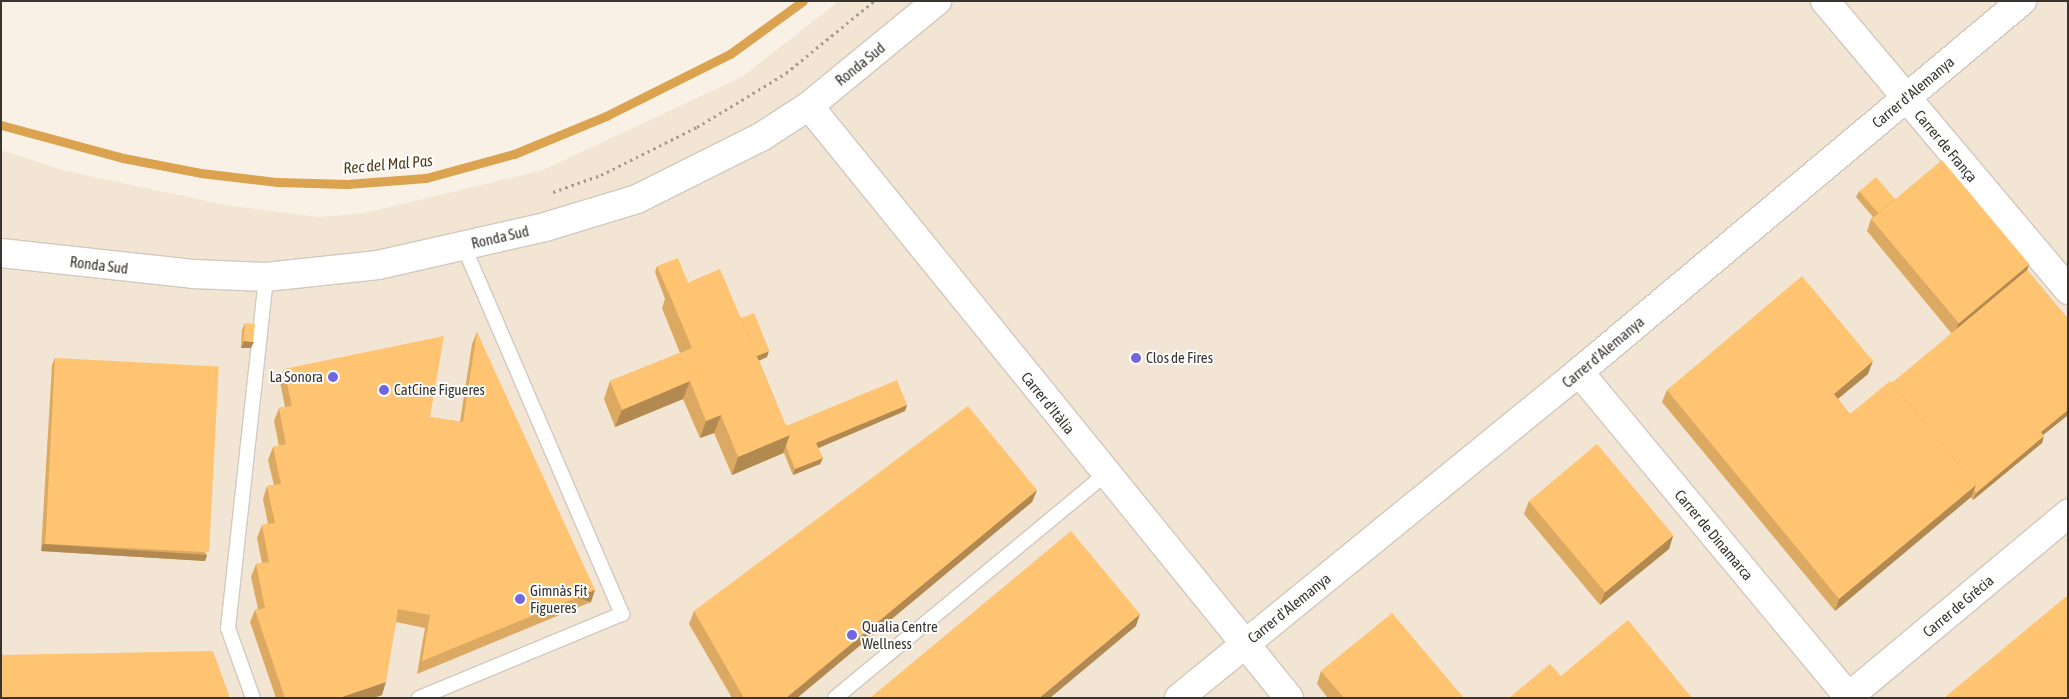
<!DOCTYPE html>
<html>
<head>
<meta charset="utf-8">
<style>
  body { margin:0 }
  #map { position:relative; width:2069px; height:699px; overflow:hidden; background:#f9f1e5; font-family:"Asap Condensed",sans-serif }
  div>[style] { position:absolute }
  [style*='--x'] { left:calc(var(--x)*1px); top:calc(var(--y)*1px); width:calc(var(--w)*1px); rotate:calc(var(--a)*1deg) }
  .built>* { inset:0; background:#f2e5d3 }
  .stream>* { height:9px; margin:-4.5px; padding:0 4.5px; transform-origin:4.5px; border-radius:4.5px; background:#dba24f }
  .path>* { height:3px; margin-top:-1.5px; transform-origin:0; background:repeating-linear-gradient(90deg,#a39d94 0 2.5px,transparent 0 6.5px) }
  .roads { filter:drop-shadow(1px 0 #d2c9be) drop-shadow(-1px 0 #d2c9be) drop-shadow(0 1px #d2c9be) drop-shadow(0 -1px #d2c9be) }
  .service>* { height:14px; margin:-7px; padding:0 7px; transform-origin:7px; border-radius:7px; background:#fff }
  .minor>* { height:28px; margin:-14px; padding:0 14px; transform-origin:14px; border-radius:14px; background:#fff }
  .secondary>* { height:28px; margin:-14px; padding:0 14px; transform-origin:14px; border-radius:14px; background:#fff }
  .wall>* { inset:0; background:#dba962 }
  .shaded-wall>* { inset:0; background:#b28950; transform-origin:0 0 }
  .building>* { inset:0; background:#ffc472; transform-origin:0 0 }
  .dots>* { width:14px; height:14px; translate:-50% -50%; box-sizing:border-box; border:2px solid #fff; border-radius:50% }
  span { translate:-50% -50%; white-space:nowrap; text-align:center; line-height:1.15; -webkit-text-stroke:4px #fff; paint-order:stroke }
  .street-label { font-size:15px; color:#383430 }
  .poi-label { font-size:15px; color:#383430 }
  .left { translate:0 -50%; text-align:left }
  .right { translate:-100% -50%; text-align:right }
  .water-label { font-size:16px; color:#533b18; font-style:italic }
  .frame { position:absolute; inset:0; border:2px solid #383430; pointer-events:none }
</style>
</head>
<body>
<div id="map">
  <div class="built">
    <i style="clip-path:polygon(839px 1px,2068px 1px,2068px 698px,1px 698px,1px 150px,66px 171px,225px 205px,319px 217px,365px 213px,543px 170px,742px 77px)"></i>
  </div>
  <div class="stream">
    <i style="--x:1;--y:125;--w:126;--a:15.1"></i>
    <i style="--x:123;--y:158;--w:79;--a:10.9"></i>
    <i style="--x:201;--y:173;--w:77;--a:6.8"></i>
    <i style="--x:277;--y:182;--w:70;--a:1.6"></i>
    <i style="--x:347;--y:184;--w:79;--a:-4.3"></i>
    <i style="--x:426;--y:178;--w:91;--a:-15.3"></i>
    <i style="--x:514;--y:154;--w:100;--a:-22.4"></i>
    <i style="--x:606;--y:116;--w:139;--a:-26.6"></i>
    <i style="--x:730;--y:54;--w:90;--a:-36"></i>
  </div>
  <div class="path">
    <i style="--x:553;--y:192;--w:51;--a:-19.5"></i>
    <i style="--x:601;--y:175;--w:107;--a:-26.6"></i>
    <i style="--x:697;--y:127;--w:104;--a:-31.2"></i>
    <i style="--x:786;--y:73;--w:114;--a:-39.3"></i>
  </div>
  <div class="roads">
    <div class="service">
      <i style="--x:253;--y:698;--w:74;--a:-109.7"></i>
      <i style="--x:228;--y:628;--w:353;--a:-83.8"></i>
      <i style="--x:419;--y:698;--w:220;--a:-22.5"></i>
      <i style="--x:622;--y:614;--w:402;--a:-113.3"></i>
      <i style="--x:835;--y:698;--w:350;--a:-39.6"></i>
    </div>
    <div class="minor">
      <i style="--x:1825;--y:1;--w:378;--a:49.9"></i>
      <i style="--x:809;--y:106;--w:762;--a:50.96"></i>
      <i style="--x:1579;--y:372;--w:424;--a:50.3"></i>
      <i style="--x:1179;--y:698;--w:516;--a:-39.18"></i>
      <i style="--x:1579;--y:372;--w:578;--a:-39.95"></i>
      <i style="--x:1847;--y:698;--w:288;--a:-39.8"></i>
    </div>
    <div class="secondary">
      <i style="--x:1;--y:253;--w:193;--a:6.2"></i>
      <i style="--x:193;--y:274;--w:73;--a:2.4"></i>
      <i style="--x:266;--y:277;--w:113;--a:-6.1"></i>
      <i style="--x:378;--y:265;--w:171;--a:-12.8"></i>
      <i style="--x:545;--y:227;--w:96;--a:-16.9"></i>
      <i style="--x:637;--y:199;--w:139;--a:-26.6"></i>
      <i style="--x:761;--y:137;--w:57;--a:-32.9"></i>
      <i style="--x:809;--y:106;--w:166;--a:-39.4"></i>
    </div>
  </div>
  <div class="wall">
    <i style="clip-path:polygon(1859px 191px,1895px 199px,2029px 264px,2027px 270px,2068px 319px,2068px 415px,2043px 435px,2042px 443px,1973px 500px,1971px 497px,1835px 611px,1662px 402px,1667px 390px,1868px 374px,1838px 399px,1850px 414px,1892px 383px,1952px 334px,1867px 231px,1871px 219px,1873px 217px,1856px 197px)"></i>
    <i style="clip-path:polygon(657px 266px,688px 283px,741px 318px,767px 357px,759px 361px,786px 426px,907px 405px,905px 411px,818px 448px,823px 458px,820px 464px,793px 475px,784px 453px,732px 475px,714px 433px,700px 438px,683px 399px,615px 427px,604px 399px,610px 381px,680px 353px,662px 308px,665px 299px,655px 272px)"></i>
    <i style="clip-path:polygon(245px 323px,251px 348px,241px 348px,242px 330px)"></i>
    <i style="clip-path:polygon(477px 332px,591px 602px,417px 674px,425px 628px,396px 622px,382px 695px,373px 698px,276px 698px,250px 622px,255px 610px,258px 609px,251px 577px,256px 564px,262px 563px,257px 538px,262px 525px,268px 524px,263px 499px,267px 486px,274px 485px,268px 460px,273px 447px,279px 446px,274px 421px,279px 408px,285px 407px,280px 382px,284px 369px,430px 417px,460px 422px,472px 344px)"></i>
    <i style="clip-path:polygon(55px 358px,207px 555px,205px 561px,41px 551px,52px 365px)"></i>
    <i style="clip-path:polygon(1037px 490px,1032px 502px,797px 698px,732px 698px,689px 624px,694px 611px)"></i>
    <i style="clip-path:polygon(1529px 501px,1673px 536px,1669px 549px,1600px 605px,1524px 514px)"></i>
    <i style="clip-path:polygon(1321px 671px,1464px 698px,1328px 698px,1317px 684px)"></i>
  </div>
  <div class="shaded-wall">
    <i style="clip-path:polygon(2029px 264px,2025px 277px,1954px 336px,1958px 324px)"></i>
    <i style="clip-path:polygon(244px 341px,254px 342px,251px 348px,241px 348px)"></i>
    <i style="clip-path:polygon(769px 351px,767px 357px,747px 365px,749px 359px)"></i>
    <i style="clip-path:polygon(1873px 361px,1868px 374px,1829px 406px,1834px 394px)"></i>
    <i style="clip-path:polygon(690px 381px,683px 399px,615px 427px,622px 410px)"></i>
    <i style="clip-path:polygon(907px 405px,905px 411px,814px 450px,816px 443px)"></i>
    <i style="clip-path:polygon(2068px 410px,2068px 415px,2038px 439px,2041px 432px)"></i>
    <i style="clip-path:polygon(721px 415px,714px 433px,700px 438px,706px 421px)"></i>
    <i style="clip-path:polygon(790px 435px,783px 453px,732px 475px,738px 457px)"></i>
    <i style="clip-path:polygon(2044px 436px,2042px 443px,1973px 500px,1976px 493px)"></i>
    <i style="clip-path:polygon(823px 458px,820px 464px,793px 475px,795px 469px)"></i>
    <i style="clip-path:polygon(1976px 485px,1971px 497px,1835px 611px,1839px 599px)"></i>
    <i style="clip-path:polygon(1037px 490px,1032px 502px,797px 698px,786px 698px)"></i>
    <i style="clip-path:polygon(1673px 536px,1669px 549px,1600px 605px,1605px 592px)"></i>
    <i style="clip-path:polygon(43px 544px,207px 555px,205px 561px,41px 551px)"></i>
    <i style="left:595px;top:590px;width:13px;height:187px;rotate:108deg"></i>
    <i style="clip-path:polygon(1140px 614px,1136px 626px,1050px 698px,1039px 698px)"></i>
    <i style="clip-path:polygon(386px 682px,382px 695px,373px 698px,339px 698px)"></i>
  </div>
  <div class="building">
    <i style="left:1942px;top:160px;width:136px;height:92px;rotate:50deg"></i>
    <i style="left:1876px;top:177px;width:29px;height:22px;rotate:49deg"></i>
    <i style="clip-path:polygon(678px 258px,688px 283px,668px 291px,668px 292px,657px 266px)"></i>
    <i style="clip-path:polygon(720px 269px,790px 435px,738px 457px,721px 415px,706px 421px,690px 381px,622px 410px,610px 381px,692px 348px,668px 291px)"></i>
    <i style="clip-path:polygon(2027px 270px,2068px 319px,2068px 410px,2041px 432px,2044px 436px,1976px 493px,1974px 491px,1976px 485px,1892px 383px)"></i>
    <i style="clip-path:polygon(1802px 276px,1873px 361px,1834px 394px,1850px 414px,1890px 381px,1976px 485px,1839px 599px,1667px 390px)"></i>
    <i style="left:754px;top:313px;width:41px;height:14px;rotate:68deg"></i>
    <i style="left:245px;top:323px;width:10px;height:18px;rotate:6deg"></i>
    <i style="clip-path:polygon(477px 332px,595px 590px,422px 661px,430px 615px,398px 609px,386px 682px,339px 698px,285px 698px,255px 610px,265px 608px,256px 564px,269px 562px,262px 525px,275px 523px,267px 486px,281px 484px,273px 447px,286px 444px,279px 408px,292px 406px,284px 369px,444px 336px,430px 417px,463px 422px)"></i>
    <i style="left:55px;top:358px;width:164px;height:186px;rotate:3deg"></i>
    <i style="clip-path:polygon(897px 380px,907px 405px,816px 443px,823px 458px,795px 469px,786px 446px,790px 435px,786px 426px)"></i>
    <i style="clip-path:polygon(968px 406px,1037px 490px,786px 698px,744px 698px,694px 611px)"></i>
    <i style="left:1597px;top:444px;width:119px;height:89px;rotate:50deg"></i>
    <i style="clip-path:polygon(1071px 531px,1140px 614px,1039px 698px,870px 698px)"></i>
    <i style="clip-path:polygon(2068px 595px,2068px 698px,1944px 698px)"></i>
    <i style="clip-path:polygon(1392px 613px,1464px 698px,1344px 698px,1321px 671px)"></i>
    <i style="clip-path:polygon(1628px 620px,1692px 698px,1509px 698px,1550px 664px,1561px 676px)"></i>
    <i style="clip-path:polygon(213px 651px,230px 698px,1px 698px,1px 655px)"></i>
  </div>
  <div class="dots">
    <i style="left:1136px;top:358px;background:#7265df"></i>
    <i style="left:333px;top:377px;background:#7265df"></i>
    <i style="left:384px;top:390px;background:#7265df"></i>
    <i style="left:520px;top:599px;background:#7265df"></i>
    <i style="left:852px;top:635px;background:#7265df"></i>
  </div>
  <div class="street-label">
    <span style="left:860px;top:64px;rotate:-39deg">Ronda Sud</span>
    <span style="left:1913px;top:92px;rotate:-40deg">Carrer d'Alemanya</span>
    <span style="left:1946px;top:146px;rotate:50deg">Carrer de França</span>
    <span style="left:500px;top:237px;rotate:-13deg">Ronda Sud</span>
    <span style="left:99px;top:265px;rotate:7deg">Ronda Sud</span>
    <span style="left:1603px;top:352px;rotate:-40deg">Carrer d'Alemanya</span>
    <span style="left:1048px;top:403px;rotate:51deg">Carrer d'Itàlia</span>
    <span style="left:1714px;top:535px;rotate:50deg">Carrer de Dinamarca</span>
    <span style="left:1958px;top:606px;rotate:-40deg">Carrer de Grècia</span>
    <span style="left:1289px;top:608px;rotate:-39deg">Carrer d'Alemanya</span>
  </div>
  <div class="poi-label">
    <span class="left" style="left:1146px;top:358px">Clos de Fires</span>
    <span class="right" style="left:323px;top:377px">La Sonora</span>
    <span class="left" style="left:394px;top:390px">CatCine Figueres</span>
    <span class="left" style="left:530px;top:599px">Gimnàs Fit<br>Figueres</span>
    <span class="left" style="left:862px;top:635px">Qualia Centre<br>Wellness</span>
  </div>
  <div class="water-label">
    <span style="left:388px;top:164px;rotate:-5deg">Rec del Mal Pas</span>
  </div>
  <div class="frame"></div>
</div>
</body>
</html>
